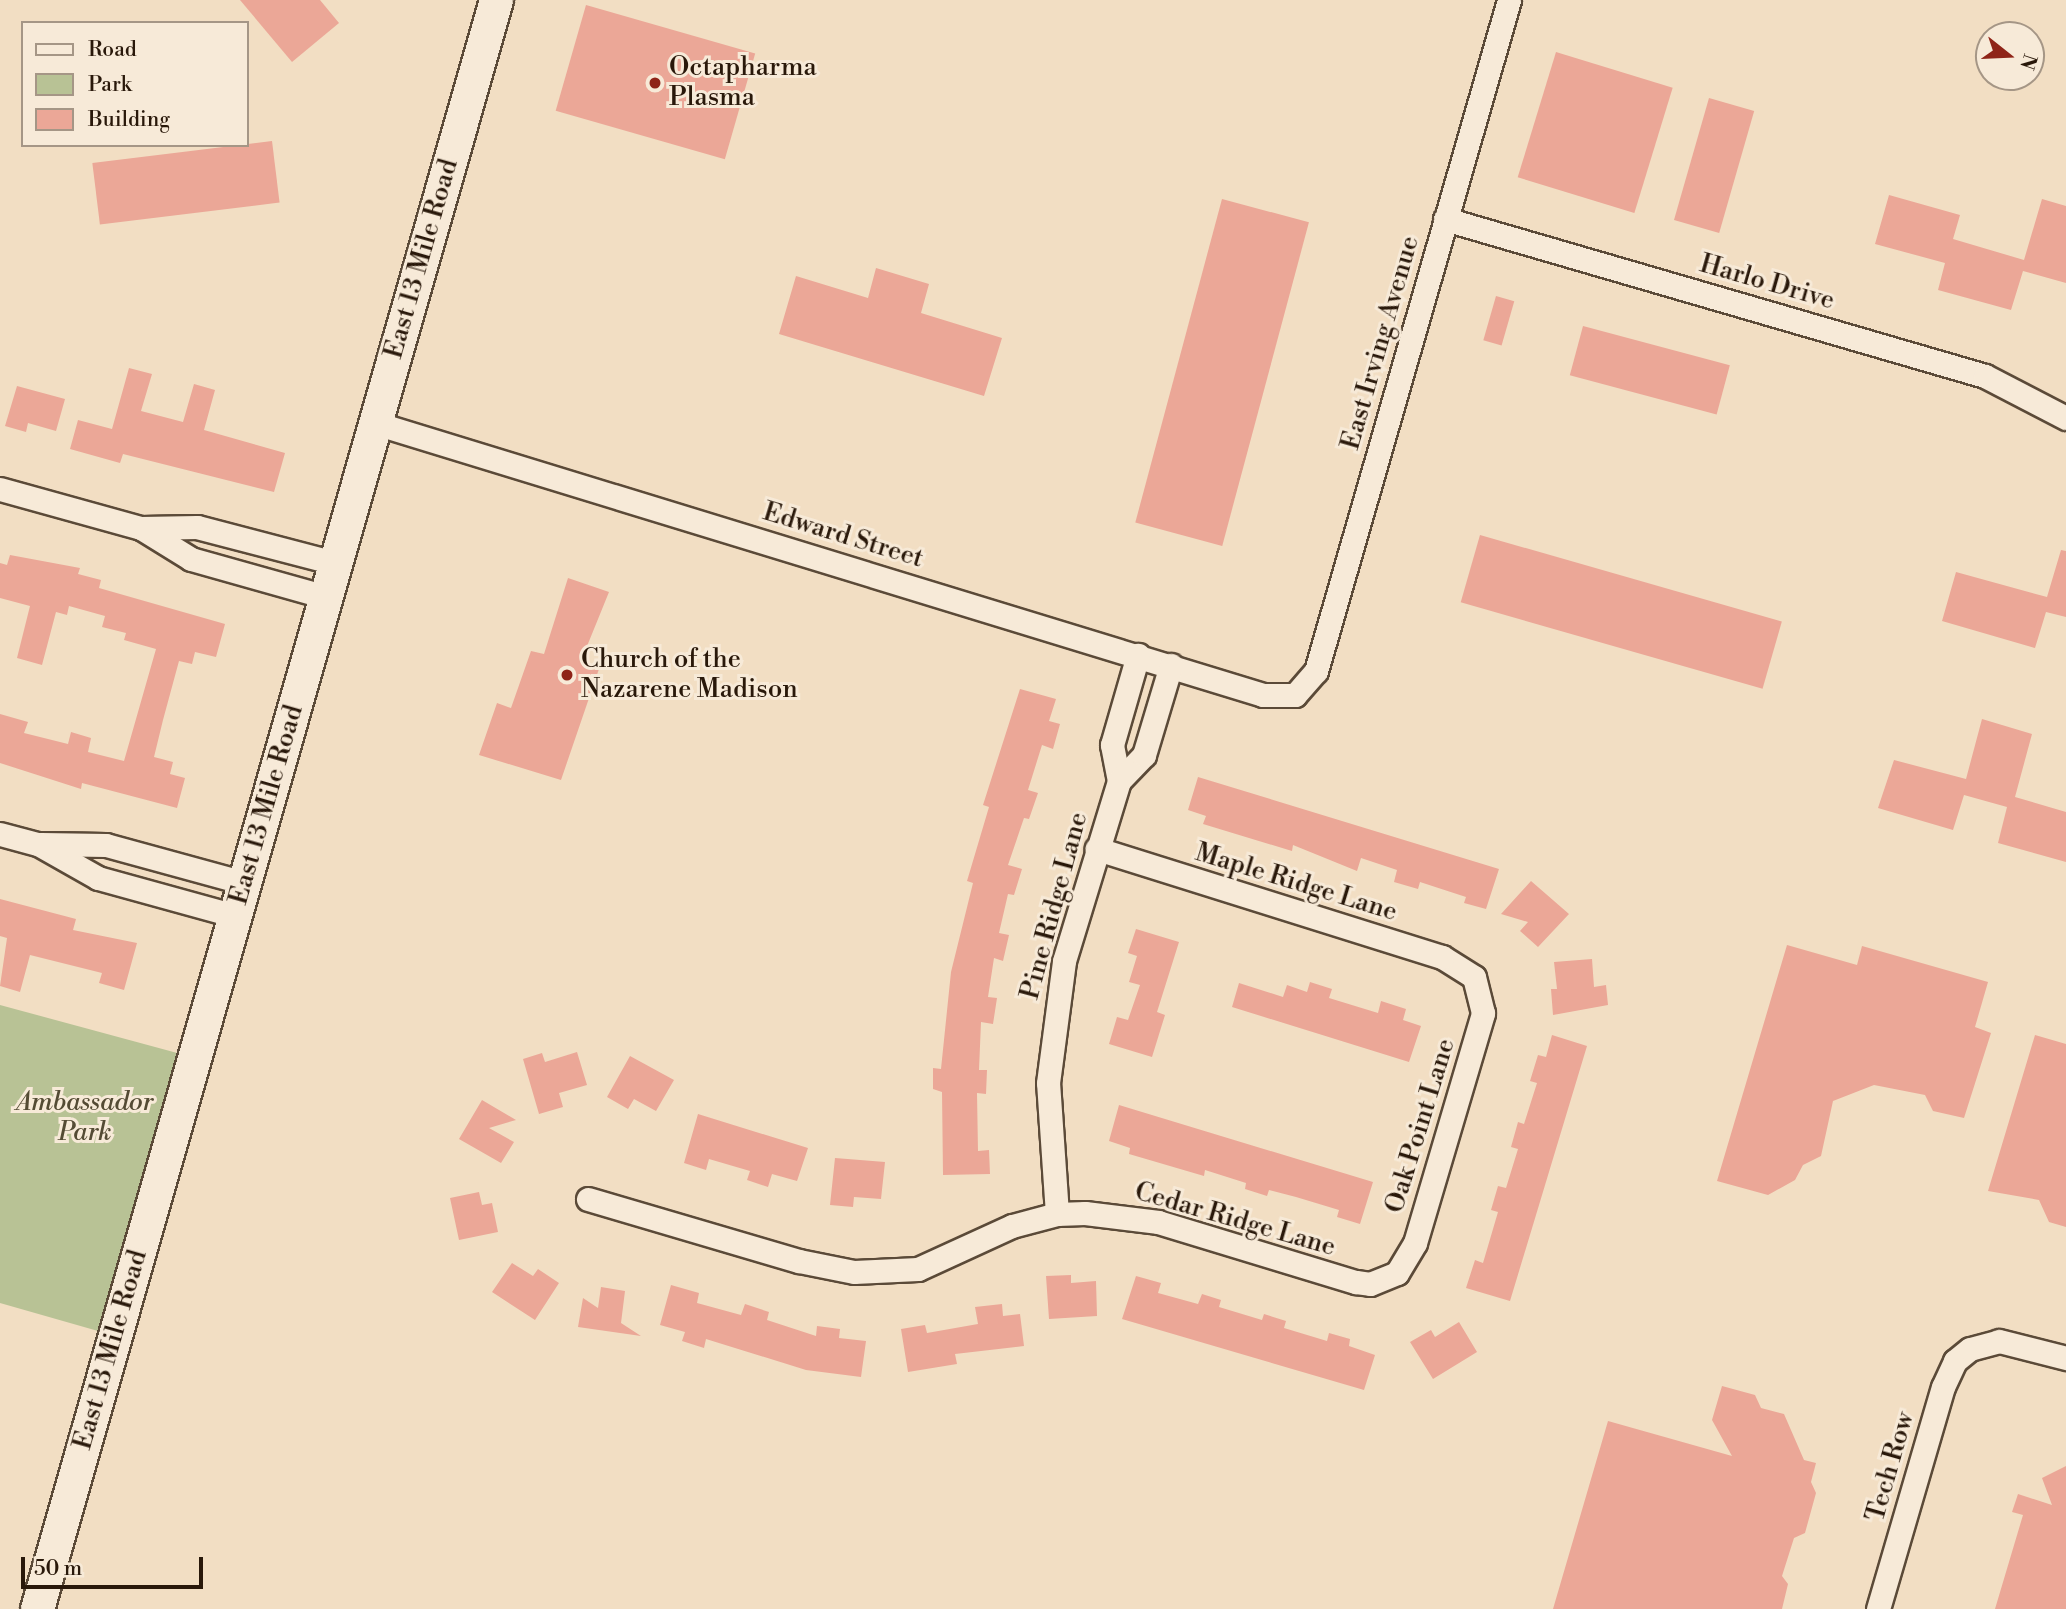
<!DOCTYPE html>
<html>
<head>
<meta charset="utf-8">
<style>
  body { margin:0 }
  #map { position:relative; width:2066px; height:1609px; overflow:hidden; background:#f2dec3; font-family:"Libre Bodoni",serif }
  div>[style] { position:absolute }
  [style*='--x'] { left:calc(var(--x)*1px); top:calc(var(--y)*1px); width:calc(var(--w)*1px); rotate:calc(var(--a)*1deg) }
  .green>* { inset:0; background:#b8c295 }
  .building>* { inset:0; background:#eba797; transform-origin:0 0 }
  .roads { filter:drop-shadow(2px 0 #5b4a38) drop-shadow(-2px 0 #5b4a38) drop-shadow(0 2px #5b4a38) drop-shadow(0 -2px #5b4a38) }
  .street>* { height:23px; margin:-11.5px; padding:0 11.5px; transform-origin:11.5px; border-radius:11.5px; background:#f7ead8 }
  .secondary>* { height:33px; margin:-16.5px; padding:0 16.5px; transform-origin:16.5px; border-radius:16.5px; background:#f7ead8 }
  .dots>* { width:19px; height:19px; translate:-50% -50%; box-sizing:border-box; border:4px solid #f7ead8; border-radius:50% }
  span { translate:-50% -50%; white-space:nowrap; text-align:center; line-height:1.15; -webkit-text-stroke:6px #f7ead8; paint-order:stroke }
  .poi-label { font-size:26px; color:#29180a }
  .left { translate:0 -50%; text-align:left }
  .street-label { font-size:26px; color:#29180a }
  .park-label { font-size:26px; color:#544b34; font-style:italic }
  .legend { position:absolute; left:21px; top:21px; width:228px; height:126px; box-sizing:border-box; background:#f7ead8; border:2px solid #a59686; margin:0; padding:9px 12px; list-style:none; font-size:21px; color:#29180a }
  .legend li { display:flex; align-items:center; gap:14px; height:35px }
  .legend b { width:35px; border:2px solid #a59686 }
  .north { position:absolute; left:1975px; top:21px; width:70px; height:70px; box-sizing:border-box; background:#f7ead8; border:2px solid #a59686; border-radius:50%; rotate:108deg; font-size:19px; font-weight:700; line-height:28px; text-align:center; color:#29180a }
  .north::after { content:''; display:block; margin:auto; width:24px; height:32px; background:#8f2418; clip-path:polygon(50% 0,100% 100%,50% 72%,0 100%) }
  .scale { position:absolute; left:21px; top:1557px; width:182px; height:32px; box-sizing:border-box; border:4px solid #29180a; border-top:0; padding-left:9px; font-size:21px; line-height:24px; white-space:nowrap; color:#29180a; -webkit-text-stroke:5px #f7ead8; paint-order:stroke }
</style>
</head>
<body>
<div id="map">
  <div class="green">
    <i style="clip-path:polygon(0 1005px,192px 1057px,112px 1335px,0 1303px)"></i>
  </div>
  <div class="building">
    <i style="clip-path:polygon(240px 0,320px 0,339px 23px,292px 62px)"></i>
    <i style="left:586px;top:5px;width:176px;height:110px;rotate:16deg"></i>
    <i style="left:1556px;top:52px;width:122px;height:131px;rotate:17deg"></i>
    <i style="left:1709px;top:98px;width:47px;height:127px;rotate:16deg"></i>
    <i style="left:272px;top:141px;width:62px;height:181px;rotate:83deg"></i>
    <i style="clip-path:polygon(1889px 195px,1960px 215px,1953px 239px,2024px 260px,2042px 199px,2066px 206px,2066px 283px,2023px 271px,2011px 310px,1938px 290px,1945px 263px,1875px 244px)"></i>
    <i style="left:1222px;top:199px;width:90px;height:335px;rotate:15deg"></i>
    <i style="clip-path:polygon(876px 268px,929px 284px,921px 313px,1002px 338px,984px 396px,779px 334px,796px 276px,868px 298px)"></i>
    <i style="left:1496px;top:296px;width:19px;height:46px;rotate:16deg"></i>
    <i style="left:1583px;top:326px;width:152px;height:51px;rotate:15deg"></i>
    <i style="clip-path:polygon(129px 368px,152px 374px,141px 411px,183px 422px,194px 384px,215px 390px,204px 430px,285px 453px,274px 492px,123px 454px,120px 463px,70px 449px,78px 420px,112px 429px)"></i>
    <i style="clip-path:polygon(17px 386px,65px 399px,56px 431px,28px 423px,26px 432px,5px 426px)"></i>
    <i style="left:1480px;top:535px;width:314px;height:70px;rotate:16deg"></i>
    <i style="clip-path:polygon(2061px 550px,2066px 551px,2066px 617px,2046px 612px,2035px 648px,1942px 621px,1956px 572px,2047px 597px)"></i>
    <i style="clip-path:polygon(10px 555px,80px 568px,78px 574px,101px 580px,99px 588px,225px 624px,216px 657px,195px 652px,192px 664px,179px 661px,163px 720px,154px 757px,173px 762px,170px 774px,185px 778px,177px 808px,82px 783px,81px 789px,0 763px,0 714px,28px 722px,24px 733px,68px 744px,71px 732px,91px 738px,88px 752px,124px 761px,156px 649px,124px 640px,126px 633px,102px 627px,105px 616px,69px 606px,67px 615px,56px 612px,42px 665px,17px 658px,30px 606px,0 598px,0 563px,7px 565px)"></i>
    <i style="clip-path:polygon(568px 578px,609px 592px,581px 661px,600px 666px,561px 780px,479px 755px,497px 703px,511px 708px,531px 651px,544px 654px)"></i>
    <i style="clip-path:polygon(1020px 689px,1056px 699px,1049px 721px,1060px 724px,1053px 749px,1042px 745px,1028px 790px,1038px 793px,1029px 819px,1024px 818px,1008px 865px,1022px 869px,1014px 895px,1008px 894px,999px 933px,1009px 935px,1003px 961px,994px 958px,988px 997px,997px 998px,993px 1024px,981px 1022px,979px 1070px,987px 1070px,986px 1094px,977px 1093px,978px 1151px,989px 1150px,990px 1174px,943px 1175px,942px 1092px,933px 1089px,933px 1068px,941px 1069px,951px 972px,973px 883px,967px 881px,989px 807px,983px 805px)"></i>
    <i style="clip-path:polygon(1982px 719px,2032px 734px,2015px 797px,2066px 812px,2066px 862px,1998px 843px,2007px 807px,1964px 795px,1953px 830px,1878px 808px,1894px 760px,1966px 779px)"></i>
    <i style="clip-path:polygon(1198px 777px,1499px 869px,1486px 909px,1464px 903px,1466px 897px,1420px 882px,1418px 889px,1394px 882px,1397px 870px,1361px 858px,1357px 871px,1293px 845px,1292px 851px,1203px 824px,1206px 816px,1188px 810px)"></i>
    <i style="clip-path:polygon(1531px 881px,1569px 914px,1538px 947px,1520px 931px,1528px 922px,1501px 914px)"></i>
    <i style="clip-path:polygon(0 899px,76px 919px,73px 930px,137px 943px,124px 990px,99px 983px,102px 973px,30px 955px,20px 992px,0 986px,7px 938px,0 936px)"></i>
    <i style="clip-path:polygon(1136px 929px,1179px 942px,1157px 1012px,1165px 1015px,1152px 1057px,1109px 1044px,1117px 1017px,1128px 1020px,1140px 985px,1129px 982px,1137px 956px,1128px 953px)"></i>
    <i style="clip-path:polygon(1787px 945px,1857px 965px,1862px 946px,1988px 982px,1975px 1027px,1991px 1033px,1964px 1118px,1933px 1111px,1925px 1095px,1874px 1085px,1833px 1101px,1821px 1156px,1803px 1165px,1795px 1180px,1768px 1195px,1717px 1181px)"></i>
    <i style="clip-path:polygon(1592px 959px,1594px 987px,1606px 985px,1608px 1005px,1553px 1015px,1551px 989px,1557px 989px,1554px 962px)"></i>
    <i style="clip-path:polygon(1310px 982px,1332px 989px,1329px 998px,1378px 1013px,1381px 1001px,1406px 1009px,1403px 1020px,1421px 1026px,1409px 1062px,1232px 1007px,1239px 983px,1283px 997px,1287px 985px,1307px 992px)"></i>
    <i style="clip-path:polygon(1552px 1035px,1587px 1046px,1510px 1301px,1466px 1288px,1475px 1260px,1483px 1263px,1498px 1212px,1491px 1210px,1498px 1186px,1506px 1188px,1518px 1149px,1511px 1147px,1518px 1122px,1524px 1124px,1537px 1083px,1530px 1081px,1538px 1055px,1546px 1057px)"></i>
    <i style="clip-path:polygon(2035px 1035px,2066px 1044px,2066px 1227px,2049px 1222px,2039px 1200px,1988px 1191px)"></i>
    <i style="clip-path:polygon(577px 1052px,587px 1085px,559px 1093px,563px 1107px,539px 1114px,523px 1059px,542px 1053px,545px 1062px)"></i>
    <i style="clip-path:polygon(630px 1056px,674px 1080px,656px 1111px,634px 1099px,628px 1109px,607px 1097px)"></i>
    <i style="clip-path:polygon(482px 1100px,516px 1120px,489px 1128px,514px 1142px,501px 1163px,459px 1139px)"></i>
    <i style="clip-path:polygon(1119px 1105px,1373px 1182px,1360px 1224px,1337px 1217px,1339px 1210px,1296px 1197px,1269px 1190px,1267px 1196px,1245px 1189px,1246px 1183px,1205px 1170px,1204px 1176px,1129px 1154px,1130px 1148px,1109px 1141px)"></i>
    <i style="clip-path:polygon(698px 1114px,808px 1148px,797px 1181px,772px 1174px,768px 1187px,747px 1180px,750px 1171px,709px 1159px,706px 1170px,684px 1163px)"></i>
    <i style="clip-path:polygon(835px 1158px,885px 1162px,881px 1199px,854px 1197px,853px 1207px,830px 1205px)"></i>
    <i style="clip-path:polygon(479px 1192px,482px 1205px,492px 1203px,498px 1232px,459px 1240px,450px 1198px)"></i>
    <i style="clip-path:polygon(512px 1263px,533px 1276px,538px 1269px,559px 1283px,535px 1320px,492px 1292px)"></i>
    <i style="clip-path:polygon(1071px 1275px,1071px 1283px,1096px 1281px,1097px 1316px,1049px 1319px,1046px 1276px)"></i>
    <i style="clip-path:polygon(1136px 1276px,1161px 1283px,1158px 1293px,1198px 1304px,1202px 1294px,1221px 1300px,1219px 1307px,1262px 1320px,1264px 1314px,1286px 1321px,1284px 1328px,1327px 1341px,1329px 1333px,1350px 1339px,1349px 1346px,1375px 1355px,1364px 1390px,1122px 1319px)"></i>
    <i style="clip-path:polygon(671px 1285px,699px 1293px,697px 1303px,741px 1315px,745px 1304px,769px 1312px,767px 1320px,816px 1336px,817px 1326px,840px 1329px,839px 1338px,866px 1341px,861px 1377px,806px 1370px,706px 1339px,704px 1348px,682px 1341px,685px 1332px,660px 1325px)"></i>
    <i style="clip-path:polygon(601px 1287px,625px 1291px,621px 1323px,641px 1336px,578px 1327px,583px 1298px,598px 1308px)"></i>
    <i style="clip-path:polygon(1002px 1304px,1003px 1316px,1020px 1314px,1024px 1346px,955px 1354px,957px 1364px,908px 1372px,901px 1329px,925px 1325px,927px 1333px,978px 1324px,975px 1307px)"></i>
    <i style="clip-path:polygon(1459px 1322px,1477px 1352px,1433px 1379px,1410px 1342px,1431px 1330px,1435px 1337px)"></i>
    <i style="clip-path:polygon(1722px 1386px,1755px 1395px,1761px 1408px,1784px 1414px,1804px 1460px,1816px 1463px,1811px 1482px,1816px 1493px,1805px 1533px,1794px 1538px,1782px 1576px,1788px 1584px,1782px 1609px,1553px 1609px,1608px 1421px,1732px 1456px,1712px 1420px)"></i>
    <i style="clip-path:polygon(2066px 1466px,2066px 1609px,1995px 1609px,2023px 1515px,2012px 1512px,2018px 1494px,2052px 1505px,2042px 1478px)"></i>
  </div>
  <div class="roads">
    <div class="street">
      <i style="--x:1445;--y:219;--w:562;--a:16.21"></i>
      <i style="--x:1985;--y:376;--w:91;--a:27.4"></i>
      <i style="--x:375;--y:423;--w:929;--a:17.03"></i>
      <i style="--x:1263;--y:695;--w:32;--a:0"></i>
      <i style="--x:1295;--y:695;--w:32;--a:-49"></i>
      <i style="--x:1316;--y:671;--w:698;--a:-73.95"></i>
      <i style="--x:0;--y:489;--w:146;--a:15.5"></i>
      <i style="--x:141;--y:528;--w:59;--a:31.8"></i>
      <i style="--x:191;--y:559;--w:140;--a:15.7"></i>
      <i style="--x:141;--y:528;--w:56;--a:-1"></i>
      <i style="--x:197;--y:527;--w:143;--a:14.6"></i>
      <i style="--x:1119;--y:781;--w:37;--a:-101"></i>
      <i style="--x:1112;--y:745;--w:94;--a:-73.9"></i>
      <i style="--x:0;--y:834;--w:39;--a:15"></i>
      <i style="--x:38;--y:844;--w:69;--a:29.5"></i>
      <i style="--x:98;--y:878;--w:143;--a:15.4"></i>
      <i style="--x:41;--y:844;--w:65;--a:0.9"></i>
      <i style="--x:106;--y:845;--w:144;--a:15.3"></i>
      <i style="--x:588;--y:1199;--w:220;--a:16.4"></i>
      <i style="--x:799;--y:1261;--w:56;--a:11.3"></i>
      <i style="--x:854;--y:1272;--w:64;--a:-2.7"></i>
      <i style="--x:918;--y:1269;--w:103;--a:-24.6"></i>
      <i style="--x:1012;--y:1226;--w:47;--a:-14.9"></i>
      <i style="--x:1057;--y:1214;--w:28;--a:-2"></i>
      <i style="--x:1085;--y:1213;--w:74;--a:7"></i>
      <i style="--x:1158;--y:1222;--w:207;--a:16.9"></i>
      <i style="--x:1356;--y:1282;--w:14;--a:8"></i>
      <i style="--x:1370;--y:1284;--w:29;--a:-22"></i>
      <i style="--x:1397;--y:1273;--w:35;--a:-59"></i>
      <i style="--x:1415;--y:1243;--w:240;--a:-73.5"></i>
      <i style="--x:1483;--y:1013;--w:37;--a:-104"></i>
      <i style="--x:1474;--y:977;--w:38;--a:-148"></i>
      <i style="--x:1442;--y:957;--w:362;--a:-162.6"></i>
      <i style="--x:1057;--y:1214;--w:131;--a:-93.9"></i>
      <i style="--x:1048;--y:1083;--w:123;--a:-82.5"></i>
      <i style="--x:1064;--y:961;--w:188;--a:-73"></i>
      <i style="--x:1119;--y:781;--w:36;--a:-46"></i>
      <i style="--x:1144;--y:755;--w:94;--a:-73.3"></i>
      <i style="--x:1878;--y:1609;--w:231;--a:-73.7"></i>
      <i style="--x:1943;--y:1387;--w:29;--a:-65"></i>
      <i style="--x:1955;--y:1361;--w:19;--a:-39"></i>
      <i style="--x:1970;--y:1349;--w:30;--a:-15"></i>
      <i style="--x:1999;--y:1341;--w:69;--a:14.2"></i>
    </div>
    <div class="secondary">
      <i style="--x:37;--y:1609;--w:1673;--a:-74.08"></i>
    </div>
  </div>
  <div class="dots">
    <i style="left:655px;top:83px;background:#8f2418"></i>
    <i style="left:567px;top:675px;background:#8f2418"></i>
  </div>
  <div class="poi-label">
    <span class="left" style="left:669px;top:83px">Octapharma<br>Plasma</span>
    <span class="left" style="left:581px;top:675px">Church of the<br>Nazarene Madison</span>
  </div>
  <div class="street-label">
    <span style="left:422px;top:259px;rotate:-74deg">East 13 Mile Road</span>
    <span style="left:1767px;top:283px;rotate:16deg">Harlo Drive</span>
    <span style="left:1381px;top:343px;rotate:-74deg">East Irving Avenue</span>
    <span style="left:843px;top:536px;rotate:17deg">Edward Street</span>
    <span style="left:267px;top:805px;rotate:-74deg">East 13 Mile Road</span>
    <span style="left:1296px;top:883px;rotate:17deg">Maple Ridge Lane</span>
    <span style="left:1055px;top:906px;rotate:-75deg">Pine Ridge Lane</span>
    <span style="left:1421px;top:1126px;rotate:-73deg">Oak Point Lane</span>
    <span style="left:1235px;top:1220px;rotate:16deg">Cedar Ridge Lane</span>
    <span style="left:111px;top:1350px;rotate:-74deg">East 13 Mile Road</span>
    <span style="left:1891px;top:1467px;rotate:-74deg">Tech Row</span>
  </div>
  <div class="park-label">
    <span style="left:85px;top:1118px">Ambassador<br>Park</span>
  </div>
  <ul class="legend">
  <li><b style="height:9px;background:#f7ead8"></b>Road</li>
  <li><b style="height:19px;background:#b8c295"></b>Park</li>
  <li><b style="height:19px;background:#eba797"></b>Building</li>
  </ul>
  <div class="north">N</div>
  <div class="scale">50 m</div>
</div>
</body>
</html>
